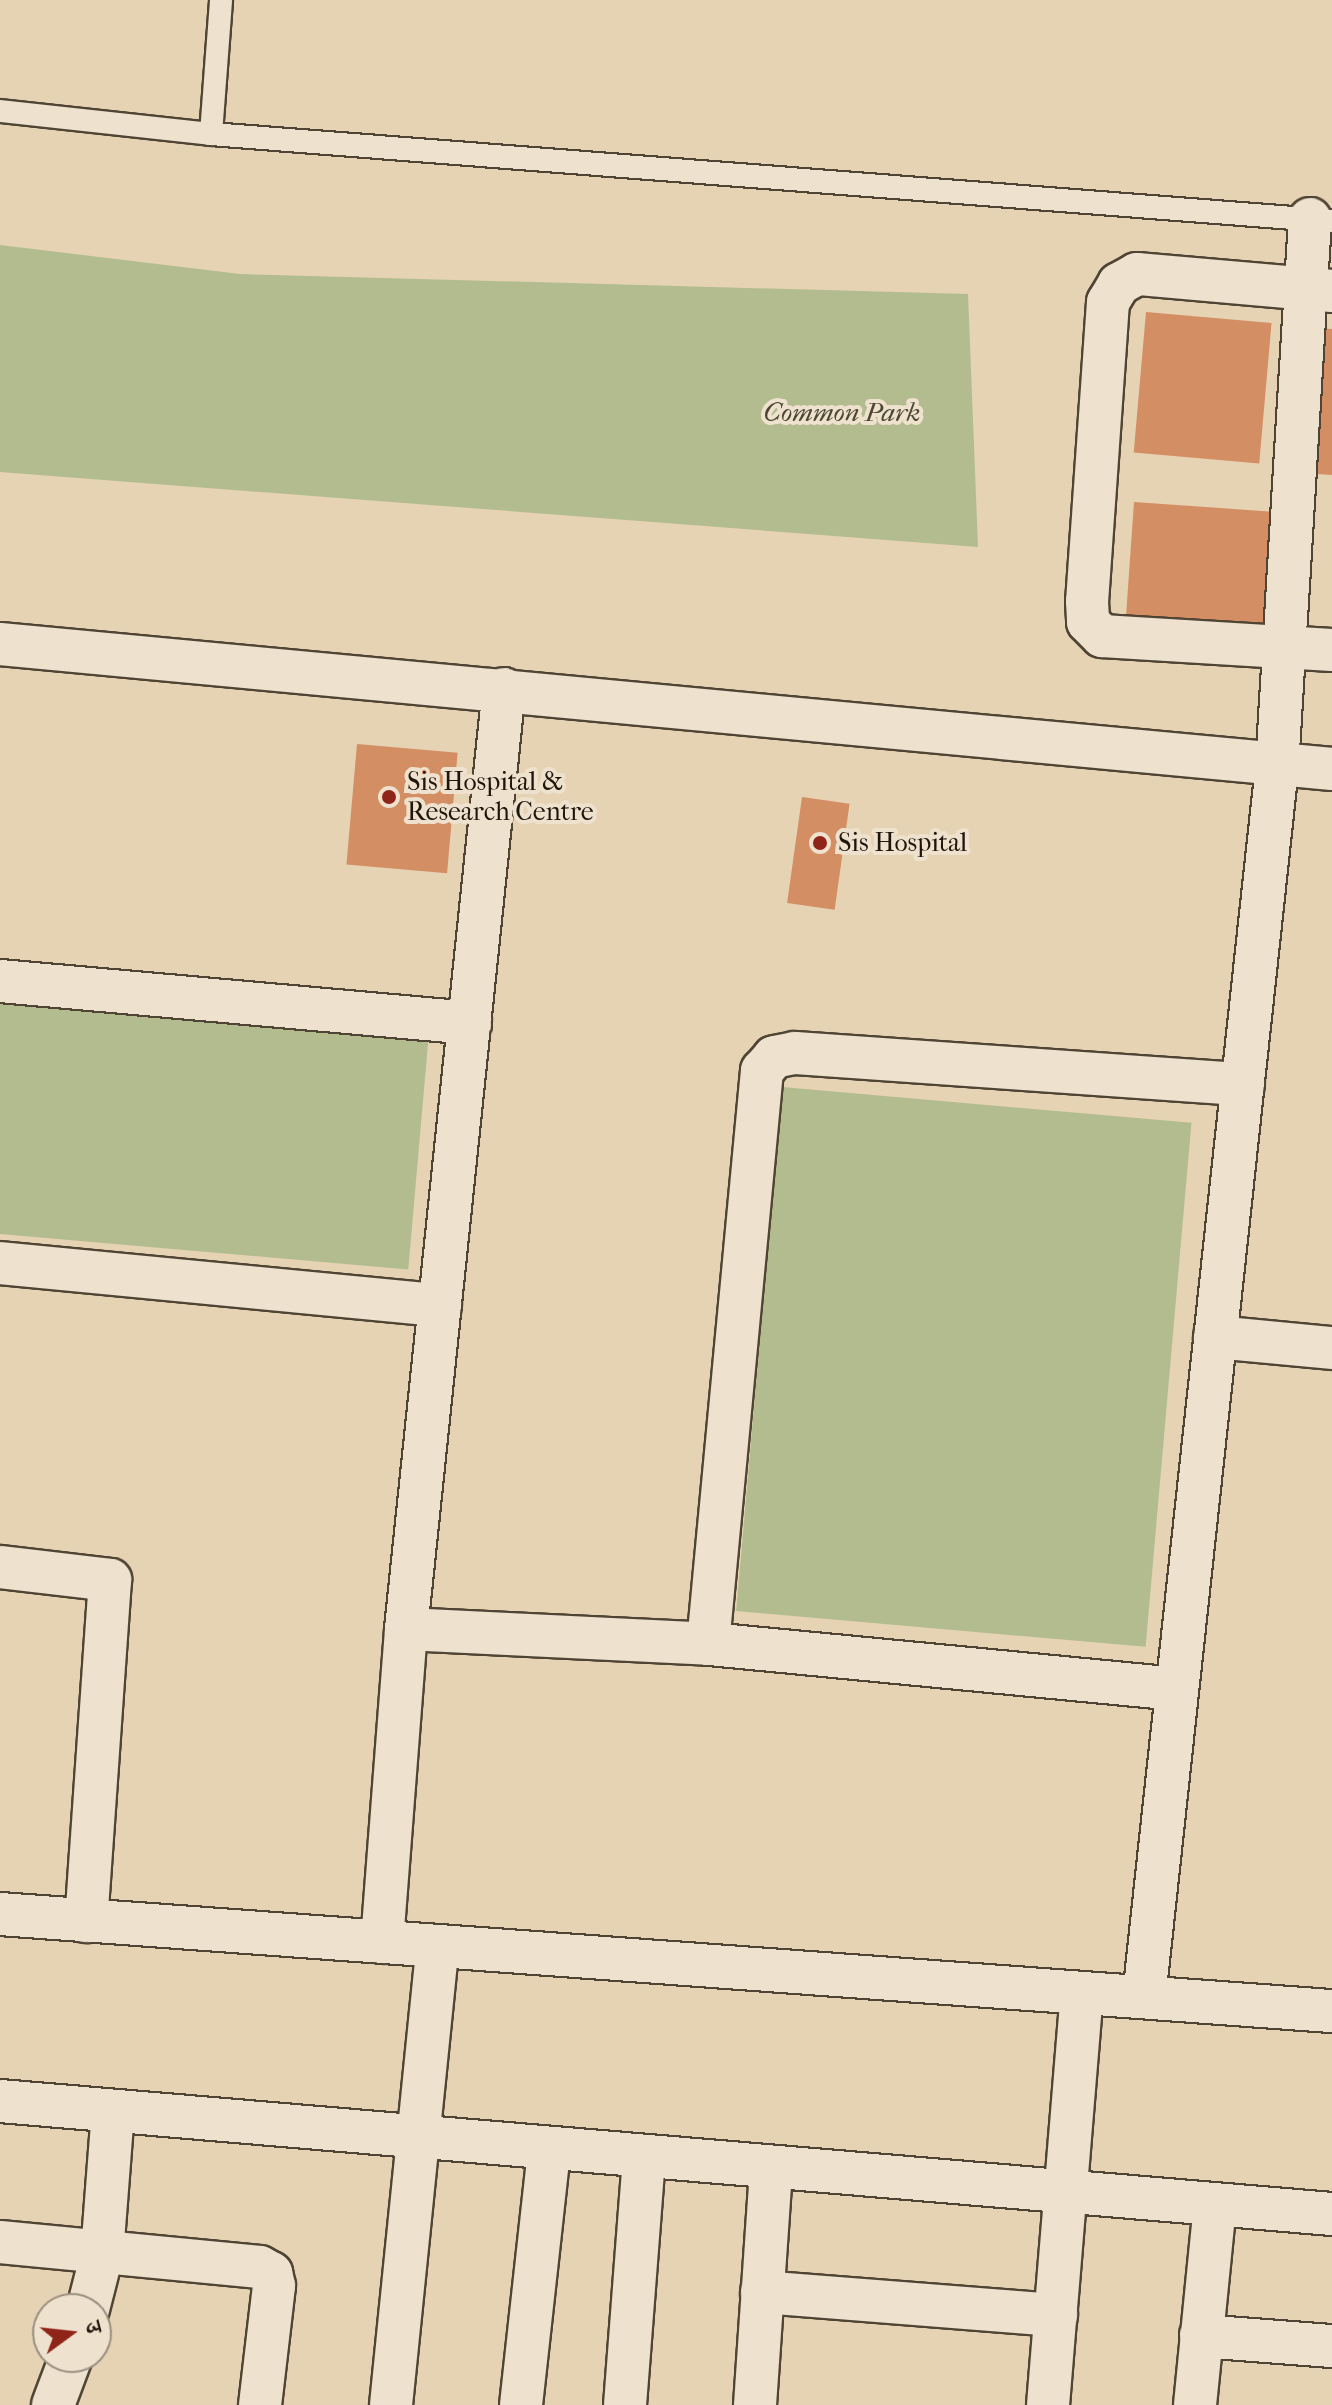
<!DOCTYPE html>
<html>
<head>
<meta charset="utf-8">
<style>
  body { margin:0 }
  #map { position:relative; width:1332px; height:2405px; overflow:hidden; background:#e5d3b4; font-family:"IM FELL French Canon","Noto Serif Devanagari",serif }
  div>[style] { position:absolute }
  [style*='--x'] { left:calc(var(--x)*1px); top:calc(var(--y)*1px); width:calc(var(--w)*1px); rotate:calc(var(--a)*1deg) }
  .green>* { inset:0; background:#b3bc8e; transform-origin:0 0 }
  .building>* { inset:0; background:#d38e64; transform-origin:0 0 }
  .roads { filter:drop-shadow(2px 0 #504434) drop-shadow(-2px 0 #504434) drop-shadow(0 2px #504434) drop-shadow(0 -2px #504434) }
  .service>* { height:22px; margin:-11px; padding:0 11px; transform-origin:11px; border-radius:11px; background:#eee2ce }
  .minor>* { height:42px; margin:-21px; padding:0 21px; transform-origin:21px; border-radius:21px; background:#eee2ce }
  .dots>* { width:22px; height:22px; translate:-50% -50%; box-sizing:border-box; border:4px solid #eee2ce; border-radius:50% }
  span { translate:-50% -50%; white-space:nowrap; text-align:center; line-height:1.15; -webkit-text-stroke:8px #eee2ce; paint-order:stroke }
  .park-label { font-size:26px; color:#4b4732; font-style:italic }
  .poi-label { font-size:26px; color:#1f150a }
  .left { translate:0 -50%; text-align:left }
  .north { position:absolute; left:32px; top:2293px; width:80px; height:80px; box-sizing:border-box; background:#eee2ce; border:2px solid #9b9080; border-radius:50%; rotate:75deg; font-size:22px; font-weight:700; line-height:32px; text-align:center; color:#1f150a }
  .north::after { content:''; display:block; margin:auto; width:28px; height:36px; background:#8f2418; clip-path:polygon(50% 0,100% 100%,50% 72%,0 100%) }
</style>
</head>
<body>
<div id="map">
  <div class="green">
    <i style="clip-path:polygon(0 245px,240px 274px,968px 294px,978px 547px,0 472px)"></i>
    <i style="left:0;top:1002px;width:430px;height:231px;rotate:5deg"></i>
    <i style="left:782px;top:1087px;width:411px;height:526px;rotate:5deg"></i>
  </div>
  <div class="building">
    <i style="left:1146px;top:312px;width:126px;height:141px;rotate:5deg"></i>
    <i style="clip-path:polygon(1310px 328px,1332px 329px,1332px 475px,1302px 473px)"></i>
    <i style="left:1134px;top:502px;width:142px;height:121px;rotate:4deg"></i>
    <i style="left:357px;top:744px;width:101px;height:121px;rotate:5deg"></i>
    <i style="left:802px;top:797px;width:48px;height:107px;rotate:8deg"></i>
  </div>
  <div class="roads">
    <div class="service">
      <i style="--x:0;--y:111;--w:212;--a:6.2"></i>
      <i style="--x:211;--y:134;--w:134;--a:-85.7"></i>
      <i style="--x:211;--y:134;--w:1124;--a:4.44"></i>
    </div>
    <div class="minor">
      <i style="--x:1332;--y:291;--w:196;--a:-175"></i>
      <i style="--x:1137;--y:274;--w:21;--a:151"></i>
      <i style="--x:1119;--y:284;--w:21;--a:121"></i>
      <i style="--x:1108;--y:302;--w:300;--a:94"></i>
      <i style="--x:1087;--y:601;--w:21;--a:87"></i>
      <i style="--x:1088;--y:622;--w:20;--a:45"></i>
      <i style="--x:1102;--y:636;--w:230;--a:3.5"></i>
      <i style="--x:0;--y:644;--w:1338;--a:5.36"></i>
      <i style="--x:0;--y:981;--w:472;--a:5.1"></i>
      <i style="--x:0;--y:1263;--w:442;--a:5.5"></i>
      <i style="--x:1215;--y:1337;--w:118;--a:5.4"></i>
      <i style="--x:0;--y:1567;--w:111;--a:6.7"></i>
      <i style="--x:110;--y:1580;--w:342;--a:94"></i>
      <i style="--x:406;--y:1629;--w:302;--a:2.8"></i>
      <i style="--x:1177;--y:1689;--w:471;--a:-174.5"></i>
      <i style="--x:708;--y:1644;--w:576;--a:-84.62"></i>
      <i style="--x:762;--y:1071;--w:18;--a:-49"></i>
      <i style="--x:774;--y:1057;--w:21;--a:-11"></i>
      <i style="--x:795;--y:1053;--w:449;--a:4"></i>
      <i style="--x:0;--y:1914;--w:1336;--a:4.17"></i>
      <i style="--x:382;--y:1942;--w:314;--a:-85.6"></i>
      <i style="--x:406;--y:1629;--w:945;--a:-84.05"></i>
      <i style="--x:1144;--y:1997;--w:1237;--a:-83.83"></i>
      <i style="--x:1277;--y:767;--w:549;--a:-86.55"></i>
      <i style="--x:0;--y:2101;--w:1337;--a:4.85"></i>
      <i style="--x:0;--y:2242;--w:261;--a:5.5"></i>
      <i style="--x:260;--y:2267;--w:13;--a:29"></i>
      <i style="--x:271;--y:2273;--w:13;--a:77"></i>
      <i style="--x:274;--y:2286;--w:120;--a:96.7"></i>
      <i style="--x:762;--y:2292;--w:295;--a:4.5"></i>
      <i style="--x:88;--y:2309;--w:57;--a:-75.7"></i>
      <i style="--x:102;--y:2254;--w:143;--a:-85.6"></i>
      <i style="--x:1201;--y:2336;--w:131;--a:4.4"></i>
      <i style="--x:53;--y:2405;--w:51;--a:-69.4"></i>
      <i style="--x:391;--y:2405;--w:461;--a:-84.2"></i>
      <i style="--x:521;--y:2405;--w:257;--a:-83.7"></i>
      <i style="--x:625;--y:2405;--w:247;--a:-85.6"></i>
      <i style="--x:755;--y:2405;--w:238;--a:-86.1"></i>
      <i style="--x:1048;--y:2405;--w:413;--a:-85.3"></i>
      <i style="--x:1195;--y:2405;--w:201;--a:-84.3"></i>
    </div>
  </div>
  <div class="dots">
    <i style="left:389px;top:797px;background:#8f2418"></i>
    <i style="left:820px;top:843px;background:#8f2418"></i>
  </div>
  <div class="park-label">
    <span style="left:842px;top:413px">Common Park</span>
  </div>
  <div class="poi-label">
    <span class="left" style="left:407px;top:797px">Sis Hospital &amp;<br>Research Centre</span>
    <span class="left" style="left:838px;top:843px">Sis Hospital</span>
  </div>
  <div class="north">उ</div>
</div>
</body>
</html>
